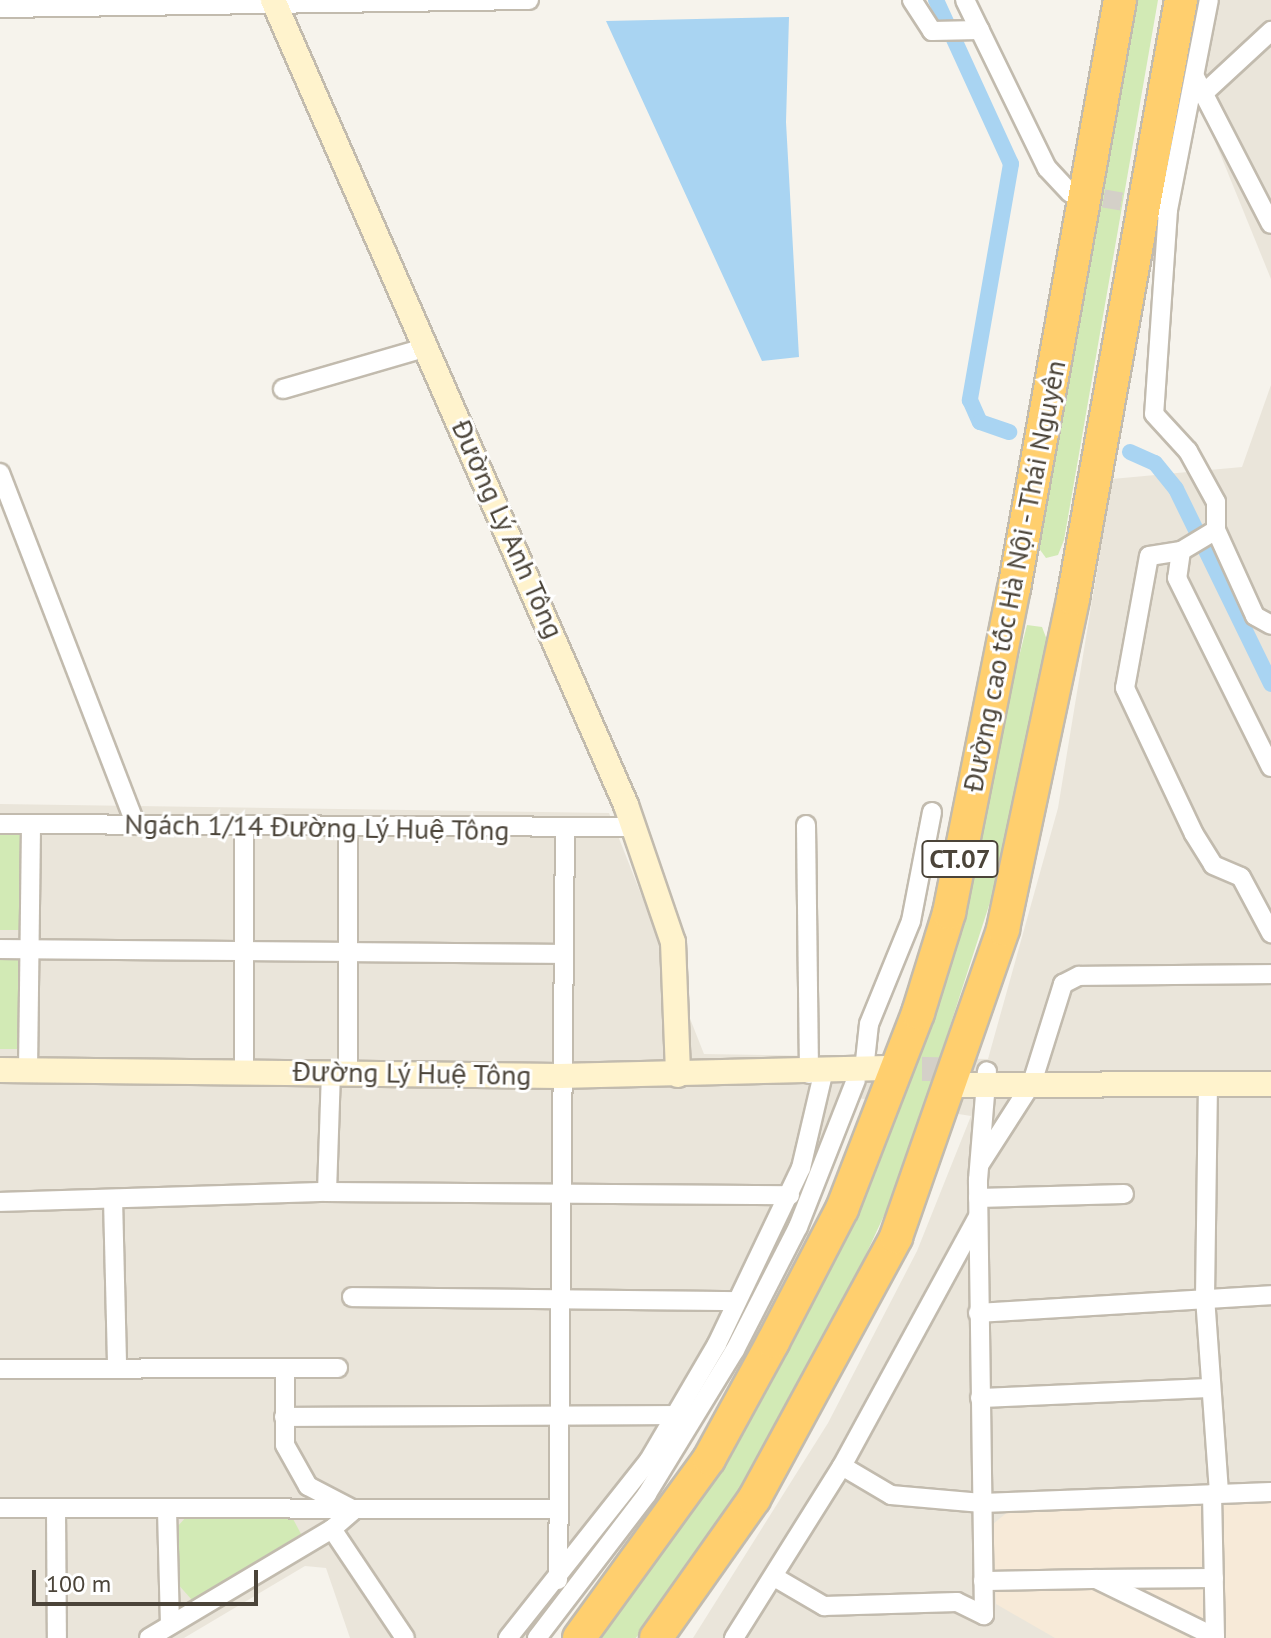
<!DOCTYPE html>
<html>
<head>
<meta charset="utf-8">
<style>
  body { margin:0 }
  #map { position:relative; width:1271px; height:1638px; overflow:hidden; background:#f6f3ec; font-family:"PT Sans",sans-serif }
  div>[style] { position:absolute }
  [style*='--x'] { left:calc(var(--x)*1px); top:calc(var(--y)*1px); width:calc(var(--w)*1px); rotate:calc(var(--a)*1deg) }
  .residential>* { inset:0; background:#eae5da }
  .commercial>* { inset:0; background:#f7ead8 }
  .green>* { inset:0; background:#d2eab5; transform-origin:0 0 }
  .water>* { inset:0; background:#a9d4f2 }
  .canal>* { height:16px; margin:-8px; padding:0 8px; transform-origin:8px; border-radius:8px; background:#a9d4f2 }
  .street-tunnel>* { height:18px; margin-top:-9px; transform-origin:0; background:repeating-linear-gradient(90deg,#d4d0c8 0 18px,transparent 0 27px) }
  .secondary-tunnel>* { height:24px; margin-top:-12px; transform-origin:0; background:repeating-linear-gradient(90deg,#d4d0c8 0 24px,transparent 0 36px) }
  .roads { filter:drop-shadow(2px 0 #c2bbae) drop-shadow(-2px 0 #c2bbae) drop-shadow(0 2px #c2bbae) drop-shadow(0 -2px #c2bbae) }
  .street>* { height:18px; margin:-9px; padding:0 9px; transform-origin:9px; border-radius:9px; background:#fff }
  .secondary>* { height:24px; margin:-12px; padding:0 12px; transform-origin:12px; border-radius:12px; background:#fff3cd }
  .highway>* { height:32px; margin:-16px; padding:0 16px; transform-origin:16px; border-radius:16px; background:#ffcf6e }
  span { translate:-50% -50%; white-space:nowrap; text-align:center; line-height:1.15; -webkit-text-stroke:6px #fff; paint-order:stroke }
  .shield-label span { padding:2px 6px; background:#fff; border:2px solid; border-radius:6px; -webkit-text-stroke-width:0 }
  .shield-label { font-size:26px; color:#4b4439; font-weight:700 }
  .street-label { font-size:28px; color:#4b4439 }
  .scale { position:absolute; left:32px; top:1570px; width:226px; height:36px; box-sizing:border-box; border:4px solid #4b4439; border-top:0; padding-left:10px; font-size:24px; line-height:28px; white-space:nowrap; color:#4b4439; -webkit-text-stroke:6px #fff; paint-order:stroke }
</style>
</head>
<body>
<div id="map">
  <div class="residential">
    <i style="clip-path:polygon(1197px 0,1271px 0,1271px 279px,1184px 65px)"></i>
    <i style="clip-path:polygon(1271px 385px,1271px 1638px,693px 1638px,828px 1423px,917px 1251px,971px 1116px,845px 1096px,741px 1316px,603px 1545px,526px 1638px,350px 1638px,326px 1568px,305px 1566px,184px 1638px,0 1638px,0 804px,609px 813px,704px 1054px,988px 1059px,1058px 808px,1112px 479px,1242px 467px)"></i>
  </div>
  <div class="commercial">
    <i style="clip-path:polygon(1271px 1502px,1271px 1638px,1055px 1638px,996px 1604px,993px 1524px,1009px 1511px)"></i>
  </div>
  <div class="green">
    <i style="clip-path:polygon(1135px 0,1158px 0,1064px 540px,1058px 555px,1046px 558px,1038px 547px)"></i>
    <i style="clip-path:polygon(1027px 625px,1042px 627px,1047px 640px,1003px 862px,900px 1181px,836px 1319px,733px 1499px,636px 1638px,602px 1638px,742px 1433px,854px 1219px,923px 1039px)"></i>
    <i style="left:0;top:835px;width:25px;height:95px"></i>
    <i style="left:0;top:954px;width:22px;height:95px"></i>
    <i style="clip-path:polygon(188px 1515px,292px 1517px,301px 1534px,192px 1600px,176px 1582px,176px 1528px)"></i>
  </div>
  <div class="water">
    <i style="clip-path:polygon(789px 17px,786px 122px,799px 357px,762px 361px,606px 21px)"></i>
  </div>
  <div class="canal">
    <i style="--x:936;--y:0;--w:180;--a:65.4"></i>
    <i style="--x:1011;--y:164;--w:240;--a:99.9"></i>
    <i style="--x:970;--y:400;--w:24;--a:66"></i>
    <i style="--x:980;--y:422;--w:31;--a:19"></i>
    <i style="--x:1130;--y:452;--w:27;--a:24"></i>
    <i style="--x:1155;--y:463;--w:33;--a:51"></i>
    <i style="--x:1176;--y:489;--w:217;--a:64"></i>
  </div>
  <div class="street-tunnel">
    <i style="--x:1077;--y:194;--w:73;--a:9.5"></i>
  </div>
  <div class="secondary-tunnel">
    <i style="--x:886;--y:1068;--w:81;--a:1.4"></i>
  </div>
  <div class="roads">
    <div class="street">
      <i style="--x:912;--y:0;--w:37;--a:57"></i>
      <i style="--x:932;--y:31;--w:48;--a:-1.2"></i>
      <i style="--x:965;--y:0;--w:187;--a:64"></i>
      <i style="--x:1047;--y:168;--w:34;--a:47"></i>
      <i style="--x:0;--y:8;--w:529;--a:-0.87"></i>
      <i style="--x:1195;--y:77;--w:165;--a:62.7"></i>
      <i style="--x:1203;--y:94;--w:93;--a:-42.8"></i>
      <i style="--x:1149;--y:206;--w:19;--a:12"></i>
      <i style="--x:1168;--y:210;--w:204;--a:93.9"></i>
      <i style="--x:1154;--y:414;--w:50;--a:47.4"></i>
      <i style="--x:1188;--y:451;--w:58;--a:61.2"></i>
      <i style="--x:1216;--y:502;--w:28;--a:90"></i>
      <i style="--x:1216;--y:530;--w:41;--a:149"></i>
      <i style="--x:1181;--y:551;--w:27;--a:98"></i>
      <i style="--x:1177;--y:578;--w:211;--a:63.6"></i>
      <i style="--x:1168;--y:210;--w:214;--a:-79"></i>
      <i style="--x:283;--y:389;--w:151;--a:-16.2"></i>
      <i style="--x:0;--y:473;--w:377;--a:68.9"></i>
      <i style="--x:1216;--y:530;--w:94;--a:65.6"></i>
      <i style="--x:1255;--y:616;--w:18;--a:29"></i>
      <i style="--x:1181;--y:551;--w:32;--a:171"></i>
      <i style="--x:1149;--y:556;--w:134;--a:100.3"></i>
      <i style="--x:1125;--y:688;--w:161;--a:64.7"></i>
      <i style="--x:1194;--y:834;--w:36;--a:58"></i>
      <i style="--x:1213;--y:865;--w:30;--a:23"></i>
      <i style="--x:1241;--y:877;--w:64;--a:61.8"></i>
      <i style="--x:0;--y:824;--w:634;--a:0.27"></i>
      <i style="--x:806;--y:825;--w:249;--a:89.3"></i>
      <i style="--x:244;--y:827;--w:243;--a:90"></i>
      <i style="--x:0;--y:949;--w:348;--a:0.5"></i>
      <i style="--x:348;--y:952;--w:125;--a:-90"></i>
      <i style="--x:864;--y:1070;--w:46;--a:-83.8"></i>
      <i style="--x:869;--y:1024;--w:111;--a:-67.8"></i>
      <i style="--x:911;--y:921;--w:111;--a:-79.1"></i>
      <i style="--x:28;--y:1071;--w:247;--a:-89.3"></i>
      <i style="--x:348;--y:1071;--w:119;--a:-90"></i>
      <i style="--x:348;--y:952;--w:213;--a:0.5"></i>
      <i style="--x:1208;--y:1083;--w:214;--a:90.8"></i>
      <i style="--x:1205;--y:1297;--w:197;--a:85.9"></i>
      <i style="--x:980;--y:1164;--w:96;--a:-57.3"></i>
      <i style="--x:1032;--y:1083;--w:104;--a:-72.6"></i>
      <i style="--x:1063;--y:984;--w:18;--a:-27"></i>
      <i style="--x:1079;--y:976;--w:192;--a:-0.6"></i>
      <i style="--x:327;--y:1192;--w:463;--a:0.4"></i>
      <i style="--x:978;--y:1198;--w:146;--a:-1.6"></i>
      <i style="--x:113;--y:1199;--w:169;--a:88.6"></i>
      <i style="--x:0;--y:1202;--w:327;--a:-1.8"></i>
      <i style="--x:327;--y:1192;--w:121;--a:-88.1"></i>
      <i style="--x:352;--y:1297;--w:385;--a:0.6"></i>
      <i style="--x:978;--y:1313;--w:294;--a:-3.5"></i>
      <i style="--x:285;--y:1368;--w:77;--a:90"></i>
      <i style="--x:285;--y:1445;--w:47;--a:60.7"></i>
      <i style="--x:308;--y:1486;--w:52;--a:27.6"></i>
      <i style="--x:354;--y:1510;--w:29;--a:139"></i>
      <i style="--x:332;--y:1529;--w:131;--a:56.2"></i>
      <i style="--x:0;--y:1369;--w:338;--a:-0.2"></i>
      <i style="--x:980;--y:1398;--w:231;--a:-2.5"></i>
      <i style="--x:284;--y:1417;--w:392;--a:-0.3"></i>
      <i style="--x:842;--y:1466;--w:57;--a:30.6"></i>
      <i style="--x:891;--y:1495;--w:91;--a:5"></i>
      <i style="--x:982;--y:1503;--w:289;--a:-2.2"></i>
      <i style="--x:1212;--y:1494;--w:143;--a:88.8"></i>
      <i style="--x:1215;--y:1637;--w:132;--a:-154"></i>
      <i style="--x:1096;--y:1579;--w:118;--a:-0.5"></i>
      <i style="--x:0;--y:1508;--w:558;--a:0.1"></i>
      <i style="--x:56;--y:1509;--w:129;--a:89.6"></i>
      <i style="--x:167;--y:1510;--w:115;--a:88.5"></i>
      <i style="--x:776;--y:1578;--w:56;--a:30.3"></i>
      <i style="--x:824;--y:1606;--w:133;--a:-1.7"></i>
      <i style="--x:957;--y:1602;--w:30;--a:26"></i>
      <i style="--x:984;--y:1615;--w:435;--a:-90.8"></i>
      <i style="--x:978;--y:1180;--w:109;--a:-85.3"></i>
      <i style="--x:558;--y:1580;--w:750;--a:-89.47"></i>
      <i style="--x:983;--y:1581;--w:113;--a:-1"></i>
      <i style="--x:149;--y:1638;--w:213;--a:-30.8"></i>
      <i style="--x:508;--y:1638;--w:227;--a:-51.6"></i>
      <i style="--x:649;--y:1460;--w:134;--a:-59.6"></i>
      <i style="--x:717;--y:1344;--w:195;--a:-64.5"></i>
      <i style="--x:801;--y:1168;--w:97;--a:-76.8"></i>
      <i style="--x:537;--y:1638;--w:181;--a:-52.6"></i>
      <i style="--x:647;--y:1494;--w:169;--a:-58.6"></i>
      <i style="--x:735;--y:1350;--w:138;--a:-62.9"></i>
      <i style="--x:798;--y:1227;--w:158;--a:-68.5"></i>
      <i style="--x:734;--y:1638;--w:203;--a:-57.9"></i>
      <i style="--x:842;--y:1466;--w:282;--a:-61.4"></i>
    </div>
    <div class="secondary">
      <i style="--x:273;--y:0;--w:879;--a:66.32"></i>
      <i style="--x:626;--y:805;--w:145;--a:71.1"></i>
      <i style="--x:673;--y:942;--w:133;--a:87.8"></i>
      <i style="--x:0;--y:1070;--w:559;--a:0.61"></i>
      <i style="--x:559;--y:1076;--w:327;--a:-1.4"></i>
      <i style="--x:962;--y:1085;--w:309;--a:-0.2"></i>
    </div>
    <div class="highway">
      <i style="--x:579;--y:1638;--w:221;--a:-54"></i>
      <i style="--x:709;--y:1459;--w:133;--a:-61.3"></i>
      <i style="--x:773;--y:1342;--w:150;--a:-62.6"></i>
      <i style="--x:842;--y:1209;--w:210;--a:-68.8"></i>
      <i style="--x:918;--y:1013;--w:105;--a:-72.8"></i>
      <i style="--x:949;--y:913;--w:330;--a:-78.7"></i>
      <i style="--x:1014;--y:589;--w:598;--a:-79.8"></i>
      <i style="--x:656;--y:1638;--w:170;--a:-54.8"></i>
      <i style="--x:754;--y:1499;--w:298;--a:-61.5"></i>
      <i style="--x:896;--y:1237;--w:326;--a:-70.8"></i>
      <i style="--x:1003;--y:929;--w:337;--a:-78"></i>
      <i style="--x:1073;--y:599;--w:609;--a:-79.78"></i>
    </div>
  </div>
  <div class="shield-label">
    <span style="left:960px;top:859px">CT.07</span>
  </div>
  <div class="street-label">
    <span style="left:508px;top:529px;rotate:66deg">Đường Lý Anh Tông</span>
    <span style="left:1014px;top:576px;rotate:-79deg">Đường cao tốc Hà Nội - Thái Nguyên</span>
    <span style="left:317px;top:827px;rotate:1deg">Ngách 1/14 Đường Lý Huệ Tông</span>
    <span style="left:412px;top:1073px;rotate:1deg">Đường Lý Huệ Tông</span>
  </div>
  <div class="scale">100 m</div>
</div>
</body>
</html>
